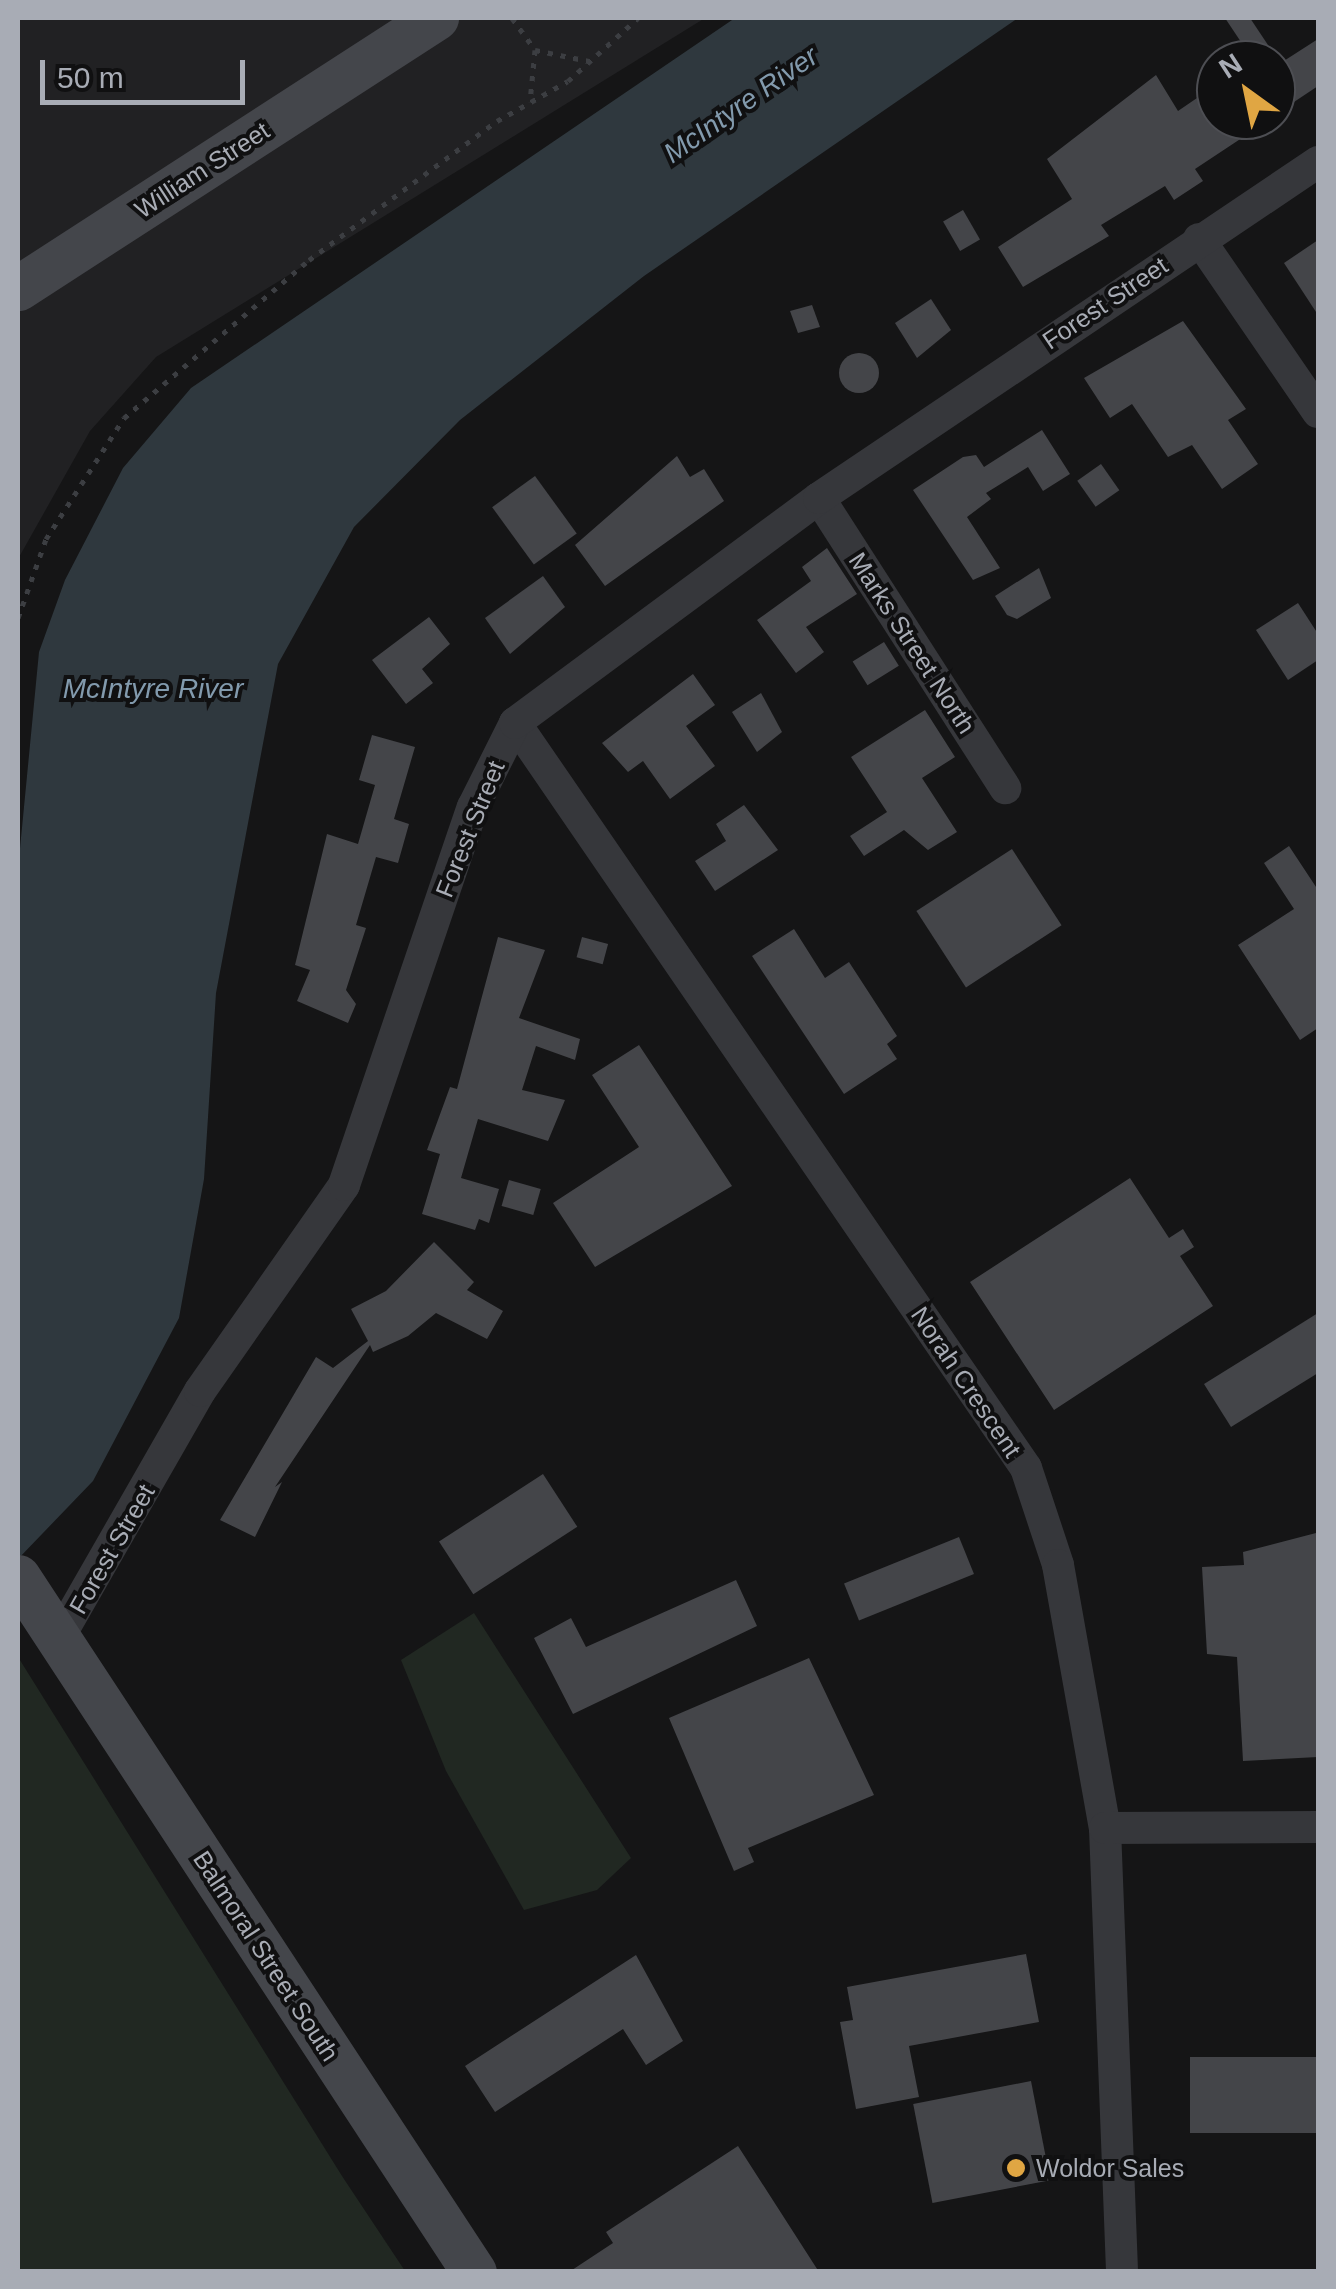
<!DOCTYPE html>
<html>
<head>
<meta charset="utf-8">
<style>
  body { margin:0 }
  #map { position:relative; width:1336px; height:2289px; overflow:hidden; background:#151516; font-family:Arial,sans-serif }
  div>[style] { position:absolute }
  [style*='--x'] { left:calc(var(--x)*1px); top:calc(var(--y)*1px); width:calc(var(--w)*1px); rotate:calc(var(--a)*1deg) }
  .built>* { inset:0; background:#212123 }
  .green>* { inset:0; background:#212822 }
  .water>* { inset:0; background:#2f383e }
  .building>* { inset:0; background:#444549; transform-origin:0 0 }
  .round { border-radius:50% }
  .path>* { height:5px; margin-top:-2.5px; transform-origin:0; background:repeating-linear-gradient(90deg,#3c3e42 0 5px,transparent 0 13px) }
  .street>* { height:32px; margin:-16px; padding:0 16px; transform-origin:16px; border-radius:16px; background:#36373b }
  .secondary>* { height:45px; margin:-22.5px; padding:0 22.5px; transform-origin:22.5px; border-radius:22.5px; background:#44464b }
  .dots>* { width:28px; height:28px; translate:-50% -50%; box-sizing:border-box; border:5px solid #101011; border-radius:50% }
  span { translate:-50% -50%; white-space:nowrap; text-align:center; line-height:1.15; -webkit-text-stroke:8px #101011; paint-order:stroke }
  .street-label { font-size:25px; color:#a8acb5 }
  .poi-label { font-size:25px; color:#a8acb5 }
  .left { translate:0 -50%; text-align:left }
  .water-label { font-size:28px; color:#829aad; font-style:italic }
  .frame { position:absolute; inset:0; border:20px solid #a8acb5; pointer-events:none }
  .north { position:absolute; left:1196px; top:40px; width:100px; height:100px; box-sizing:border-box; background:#101011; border:2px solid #4d4e53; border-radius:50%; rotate:327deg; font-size:28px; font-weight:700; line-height:40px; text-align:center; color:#a8acb5 }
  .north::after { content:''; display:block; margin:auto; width:35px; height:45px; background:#e0a643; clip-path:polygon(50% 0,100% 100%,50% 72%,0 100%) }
  .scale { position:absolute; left:40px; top:60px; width:205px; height:45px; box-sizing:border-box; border:5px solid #a8acb5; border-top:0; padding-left:12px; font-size:30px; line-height:35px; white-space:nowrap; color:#a8acb5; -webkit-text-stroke:8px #101011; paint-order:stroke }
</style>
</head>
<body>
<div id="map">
  <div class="built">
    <i style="clip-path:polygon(18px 18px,705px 18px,156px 357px,90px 431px,18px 559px)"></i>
  </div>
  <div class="green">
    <i style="clip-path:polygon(474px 1613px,631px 1858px,597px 1890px,524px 1910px,446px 1771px,401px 1660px)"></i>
    <i style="clip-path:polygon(18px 1657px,342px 2176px,405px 2271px,18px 2271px)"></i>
  </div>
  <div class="water">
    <i style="clip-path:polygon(735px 18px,1018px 18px,644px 276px,460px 420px,354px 527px,278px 664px,216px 993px,204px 1179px,179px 1318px,93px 1481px,18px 1559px,18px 869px,39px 652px,65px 580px,123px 468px,191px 388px)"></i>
  </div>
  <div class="building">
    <i style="clip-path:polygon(1225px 18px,1250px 18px,1278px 60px,1253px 60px)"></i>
    <i style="clip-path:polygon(1318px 39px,1318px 86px,1276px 114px,1276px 66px)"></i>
    <i style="clip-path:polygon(1156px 75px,1178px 111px,1216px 85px,1216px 120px,1269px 120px,1195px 169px,1203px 181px,1174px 200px,1165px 186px,1101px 225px,1109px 236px,1023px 287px,998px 247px,1072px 199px,1047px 159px)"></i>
    <i style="left:963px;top:210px;width:34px;height:23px;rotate:60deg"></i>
    <i style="clip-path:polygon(1318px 240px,1318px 315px,1284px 263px)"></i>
    <i style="clip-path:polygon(931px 299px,951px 330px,917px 358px,895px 323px)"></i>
    <i style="clip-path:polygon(812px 305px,820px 327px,798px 333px,790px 311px)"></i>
    <i style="clip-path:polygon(1183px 321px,1246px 409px,1228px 420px,1258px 464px,1222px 489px,1192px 445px,1168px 457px,1132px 404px,1110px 418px,1084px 378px)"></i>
    <i class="round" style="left:839px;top:353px;width:40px;height:40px"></i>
    <i style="clip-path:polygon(1042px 430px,1070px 474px,1043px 491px,1028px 467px,986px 493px,991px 499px,967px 517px,1000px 568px,973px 580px,913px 490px,963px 457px,976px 455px,984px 467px)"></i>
    <i style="clip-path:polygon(677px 456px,690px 477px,704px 469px,724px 501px,605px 586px,575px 545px)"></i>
    <i style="left:1101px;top:464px;width:32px;height:29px;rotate:55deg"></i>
    <i style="left:535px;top:476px;width:71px;height:53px;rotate:54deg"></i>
    <i style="clip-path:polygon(827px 548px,857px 594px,806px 627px,824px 652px,796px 673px,757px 620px,811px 581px,802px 567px)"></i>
    <i style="clip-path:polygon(1039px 568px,1051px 598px,1017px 619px,1007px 615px,995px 596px)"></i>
    <i style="clip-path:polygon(543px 576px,565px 607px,510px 654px,485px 618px)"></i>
    <i style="clip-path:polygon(1298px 603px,1318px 634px,1318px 660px,1288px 680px,1256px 630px)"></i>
    <i style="clip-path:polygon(429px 617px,450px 644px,422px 669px,433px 683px,406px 704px,372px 660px)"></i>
    <i style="left:884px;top:642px;width:28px;height:37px;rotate:58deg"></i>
    <i style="clip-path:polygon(693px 674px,715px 705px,686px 726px,715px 766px,670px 799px,643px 761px,628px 772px,602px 743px)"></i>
    <i style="clip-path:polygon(761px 693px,782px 732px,757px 752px,732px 712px)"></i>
    <i style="clip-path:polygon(925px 710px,955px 757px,922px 778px,957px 832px,928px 850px,904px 830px,864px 856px,850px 836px,887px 812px,851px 757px)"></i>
    <i style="clip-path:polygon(372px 735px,415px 747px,394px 819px,409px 824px,398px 863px,376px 857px,356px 925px,366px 928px,346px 990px,356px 1004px,348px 1023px,297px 1001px,310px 970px,295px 965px,327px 834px,358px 844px,375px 785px,359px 780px)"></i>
    <i style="clip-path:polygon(744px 805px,778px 850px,715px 891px,695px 861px,726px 841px,716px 824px)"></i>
    <i style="clip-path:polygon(1289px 846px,1318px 890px,1318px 1028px,1300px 1040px,1238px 945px,1294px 909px,1264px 863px)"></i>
    <i style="left:1012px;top:849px;width:91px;height:114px;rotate:57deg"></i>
    <i style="clip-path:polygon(794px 929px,825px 978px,849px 962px,897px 1036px,887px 1044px,897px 1059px,844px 1094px,752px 956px)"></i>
    <i style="clip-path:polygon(498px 937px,545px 950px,519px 1018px,580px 1039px,575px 1060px,536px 1046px,522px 1090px,565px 1100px,548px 1141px,478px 1119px,461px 1178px,499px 1189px,489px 1223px,479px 1219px,475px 1230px,422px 1214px,440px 1154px,427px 1150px,450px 1087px,457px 1089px)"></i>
    <i style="left:582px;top:937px;width:27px;height:21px;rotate:15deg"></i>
    <i style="clip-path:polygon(639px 1045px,732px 1186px,595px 1267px,553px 1203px,639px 1147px,592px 1075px)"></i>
    <i style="clip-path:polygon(1130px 1178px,1169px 1238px,1183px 1229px,1194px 1247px,1180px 1256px,1213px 1306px,1054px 1410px,970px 1282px)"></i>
    <i style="left:509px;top:1180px;width:33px;height:27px;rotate:16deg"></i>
    <i style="clip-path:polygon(434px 1242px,474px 1282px,467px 1290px,503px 1311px,487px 1339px,436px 1313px,408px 1336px,373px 1352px,370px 1345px,275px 1487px,282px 1482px,255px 1537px,220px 1520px,316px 1357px,333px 1368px,368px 1341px,351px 1309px,386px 1291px)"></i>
    <i style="clip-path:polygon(1318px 1313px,1318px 1373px,1231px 1427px,1204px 1384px)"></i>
    <i style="left:543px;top:1474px;width:63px;height:124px;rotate:57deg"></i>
    <i style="clip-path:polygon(1316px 1533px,1318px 1757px,1243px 1761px,1237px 1657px,1207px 1654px,1202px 1567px,1244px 1565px,1243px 1552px)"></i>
    <i style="left:959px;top:1537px;width:40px;height:124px;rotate:68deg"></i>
    <i style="clip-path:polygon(736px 1580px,757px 1626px,573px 1714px,534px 1638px,571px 1618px,586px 1647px)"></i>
    <i style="clip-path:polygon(809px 1658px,874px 1795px,748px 1848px,754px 1862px,734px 1871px,669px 1718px)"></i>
    <i style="clip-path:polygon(1026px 1954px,1039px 2022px,909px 2046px,919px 2097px,856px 2109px,840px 2022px,853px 2020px,847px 1987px)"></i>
    <i style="clip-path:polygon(636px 1955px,683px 2041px,646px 2065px,623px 2029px,495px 2112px,465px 2066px)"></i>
    <i style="left:1318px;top:2057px;width:76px;height:128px;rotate:90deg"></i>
    <i style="left:1031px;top:2081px;width:101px;height:120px;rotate:79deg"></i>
    <i style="clip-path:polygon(738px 2146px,819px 2272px,569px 2272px,613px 2243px,606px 2232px)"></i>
  </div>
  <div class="path">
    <i style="--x:512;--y:18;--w:39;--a:54"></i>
    <i style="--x:535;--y:50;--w:52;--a:95.5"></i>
    <i style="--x:535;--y:50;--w:55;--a:11.5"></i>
    <i style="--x:18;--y:618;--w:84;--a:-70.5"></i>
    <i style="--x:46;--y:539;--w:144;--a:-57.2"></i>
    <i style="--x:124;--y:418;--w:243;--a:-40.5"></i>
    <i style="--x:309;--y:260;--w:234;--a:-36.5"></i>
    <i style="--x:497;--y:121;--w:81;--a:-29.4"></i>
    <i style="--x:568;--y:81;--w:94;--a:-42"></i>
  </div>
  <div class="street">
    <i style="--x:1199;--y:239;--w:210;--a:55.5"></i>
    <i style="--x:819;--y:498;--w:345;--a:57.3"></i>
    <i style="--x:515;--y:723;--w:903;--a:55.55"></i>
    <i style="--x:1026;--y:1468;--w:102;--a:71.7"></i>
    <i style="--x:1058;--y:1565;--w:267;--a:79.9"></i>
    <i style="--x:1105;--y:1828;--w:444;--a:87.8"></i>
    <i style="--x:58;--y:1639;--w:286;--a:-60.2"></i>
    <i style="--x:200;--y:1391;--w:251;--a:-55"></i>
    <i style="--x:344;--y:1185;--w:399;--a:-71.2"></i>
    <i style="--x:473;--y:807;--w:94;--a:-63.4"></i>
    <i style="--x:515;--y:723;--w:378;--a:-36.5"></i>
    <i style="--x:819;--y:498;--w:602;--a:-33.95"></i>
    <i style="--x:1105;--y:1828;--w:213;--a:-0.3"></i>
  </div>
  <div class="secondary">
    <i style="--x:18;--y:288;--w:498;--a:-32.9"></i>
    <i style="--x:18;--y:1577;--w:831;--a:56.73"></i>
  </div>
  <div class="dots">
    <i style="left:1016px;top:2168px;background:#e0a643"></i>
  </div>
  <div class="street-label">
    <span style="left:202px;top:170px;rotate:-33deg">William Street</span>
    <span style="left:1105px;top:303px;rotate:-34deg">Forest Street</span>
    <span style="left:912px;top:643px;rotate:57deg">Marks Street North</span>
    <span style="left:470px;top:829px;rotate:-68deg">Forest Street</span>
    <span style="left:966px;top:1382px;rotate:56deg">Norah Crescent</span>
    <span style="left:112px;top:1549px;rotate:-60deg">Forest Street</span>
    <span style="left:266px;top:1956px;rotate:57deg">Balmoral Street South</span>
  </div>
  <div class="poi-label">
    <span class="left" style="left:1036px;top:2168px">Woldor Sales</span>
  </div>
  <div class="water-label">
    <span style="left:741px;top:105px;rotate:-35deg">McIntyre River</span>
    <span style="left:153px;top:689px">McIntyre River</span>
  </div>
  <div class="frame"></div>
  <div class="north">N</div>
  <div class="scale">50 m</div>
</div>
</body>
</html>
